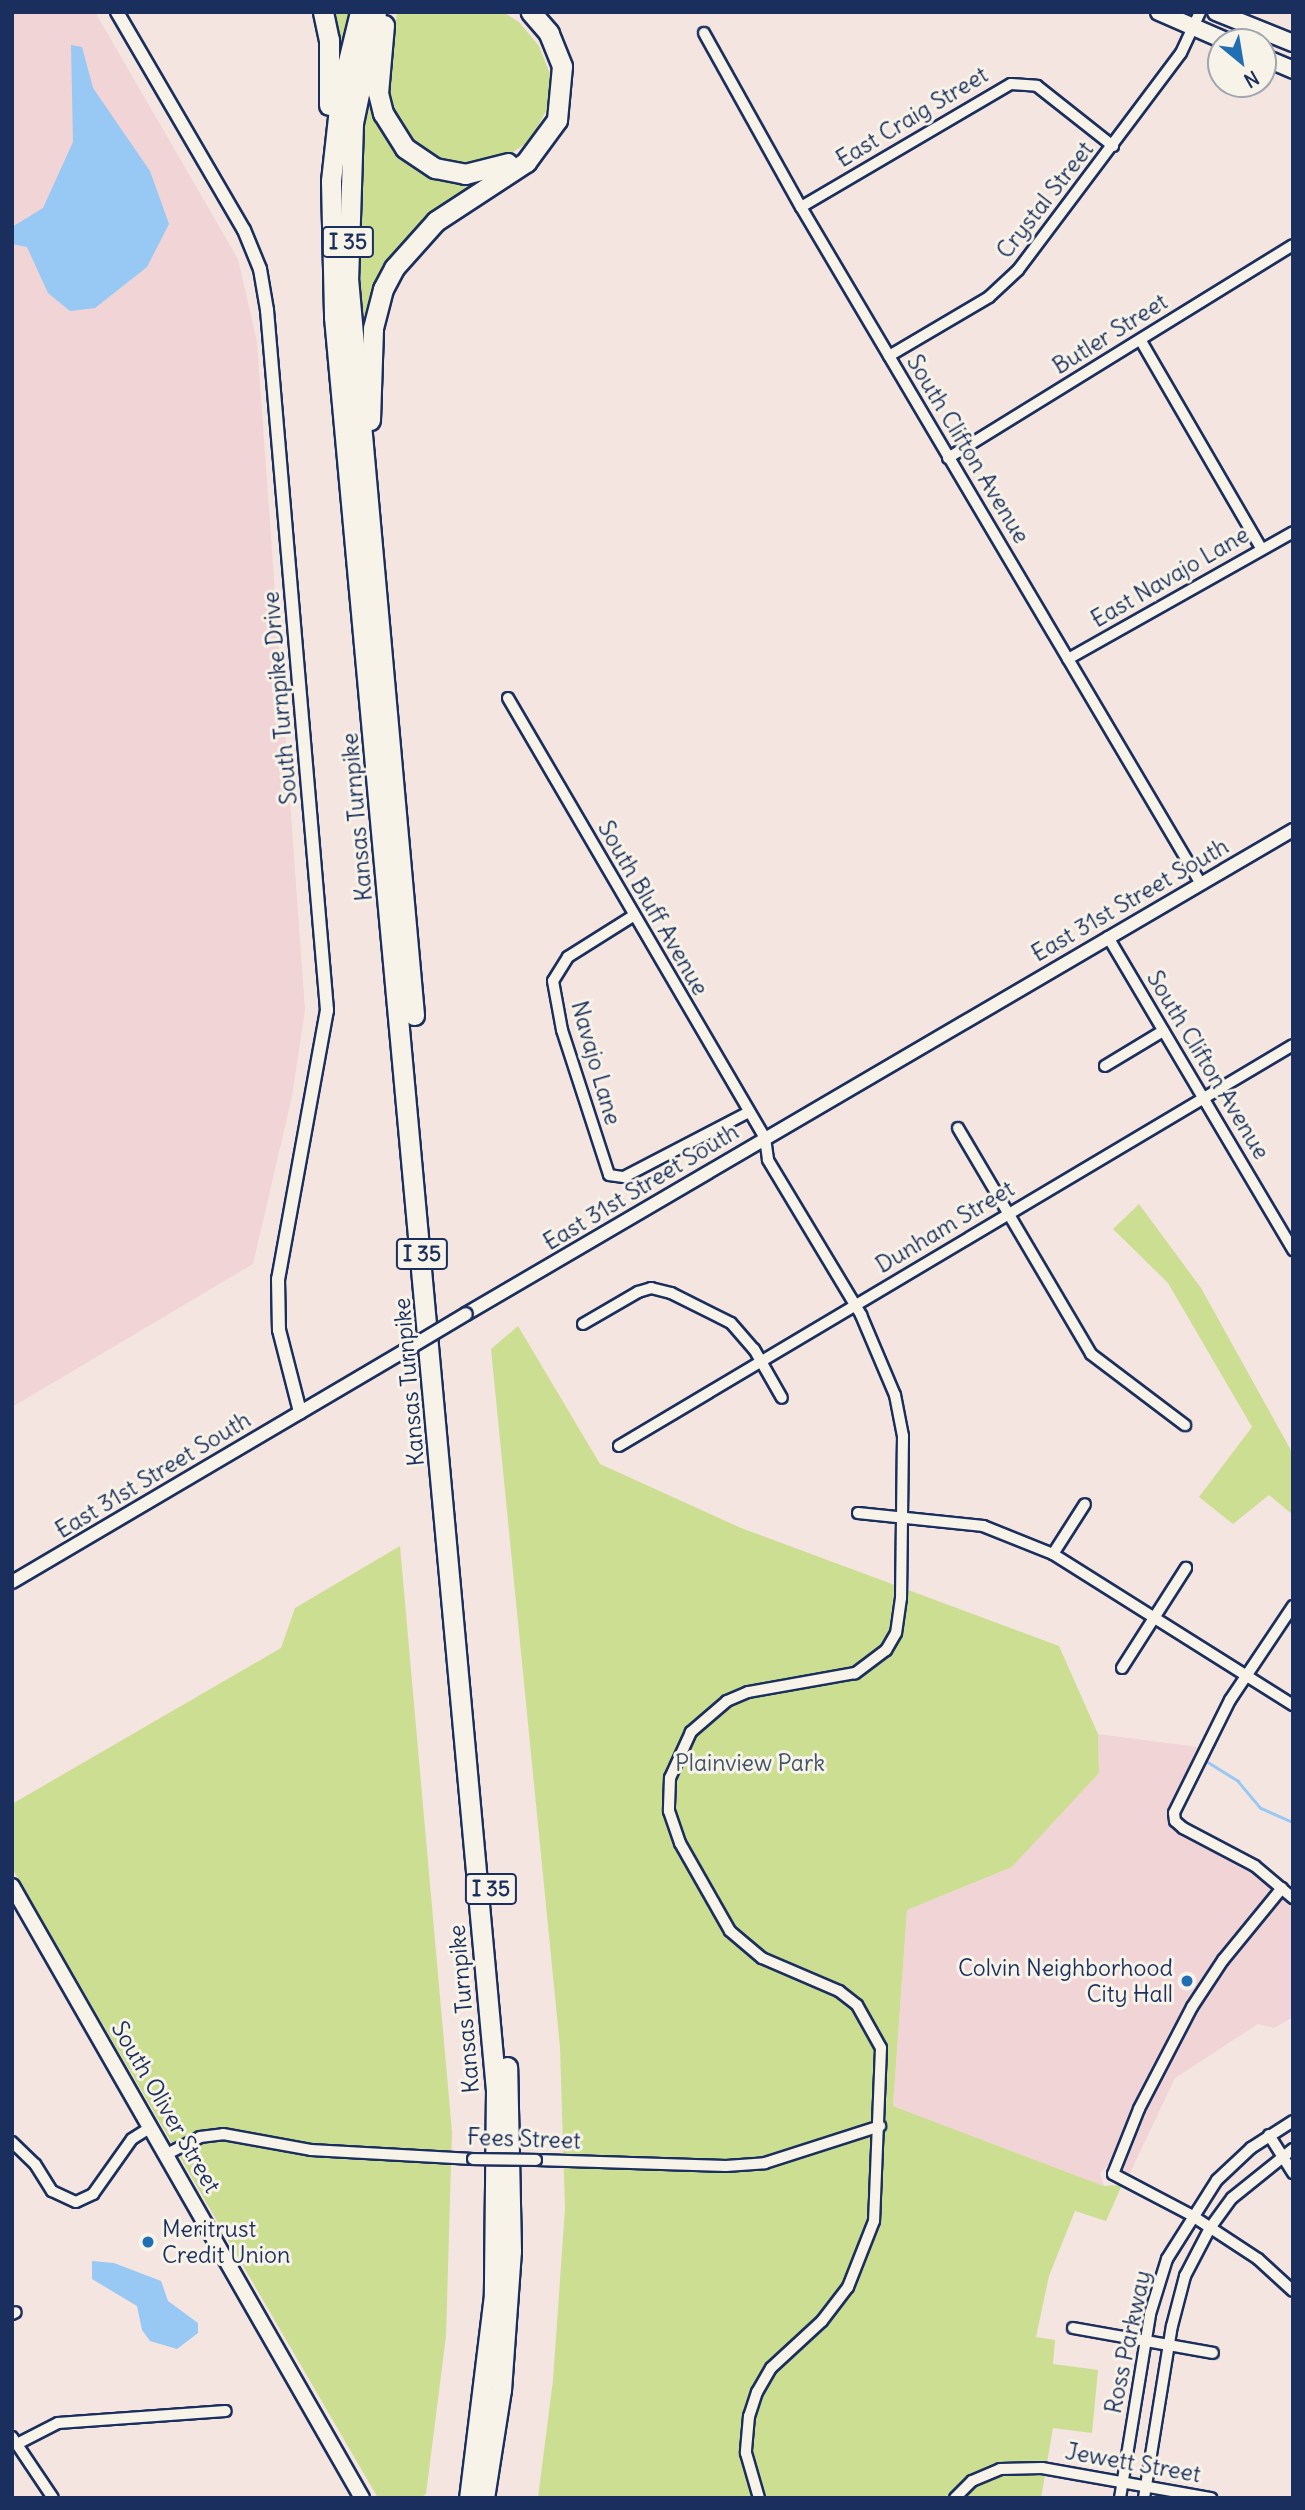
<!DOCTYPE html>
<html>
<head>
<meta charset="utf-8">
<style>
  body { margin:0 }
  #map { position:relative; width:1305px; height:2510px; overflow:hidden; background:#f4e5e0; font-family:Delius,sans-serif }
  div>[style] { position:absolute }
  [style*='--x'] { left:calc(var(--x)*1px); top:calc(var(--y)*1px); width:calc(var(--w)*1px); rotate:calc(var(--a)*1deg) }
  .built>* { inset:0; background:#f0d4d6 }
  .green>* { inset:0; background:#ccde92 }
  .water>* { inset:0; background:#98c8f4 }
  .stream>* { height:2.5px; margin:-1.25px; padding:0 1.25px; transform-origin:1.25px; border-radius:1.25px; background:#98c8f4 }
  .roads { filter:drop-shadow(2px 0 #1b2f5e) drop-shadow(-2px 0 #1b2f5e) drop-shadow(0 2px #1b2f5e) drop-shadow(0 -2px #1b2f5e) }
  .minor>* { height:10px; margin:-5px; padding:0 5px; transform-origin:5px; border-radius:5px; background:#f7f3e8 }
  .tertiary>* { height:12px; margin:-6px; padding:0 6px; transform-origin:6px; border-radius:6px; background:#f7f3e8 }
  .secondary>* { height:14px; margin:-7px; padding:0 7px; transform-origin:7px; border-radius:7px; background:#f7f3e8 }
  .primary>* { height:16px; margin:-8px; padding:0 8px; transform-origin:8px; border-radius:8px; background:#f7f3e8 }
  .motorway>* { height:19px; margin:-9.5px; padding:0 9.5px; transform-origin:9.5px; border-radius:9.5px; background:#f7f3e8 }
  .bridges { filter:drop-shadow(2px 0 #1b2f5e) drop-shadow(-2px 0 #1b2f5e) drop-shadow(0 2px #1b2f5e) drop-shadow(0 -2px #1b2f5e) }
  .minor-bridge>* { height:10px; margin:-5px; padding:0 5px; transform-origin:5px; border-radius:5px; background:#f7f3e8 }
  .tertiary-bridge>* { height:12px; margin:-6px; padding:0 6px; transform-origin:6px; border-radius:6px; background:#f7f3e8 }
  .dots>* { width:19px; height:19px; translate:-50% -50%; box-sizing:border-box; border:4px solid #f7f3e8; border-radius:50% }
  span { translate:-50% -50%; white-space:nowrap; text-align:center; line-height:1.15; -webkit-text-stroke:6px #f7f3e8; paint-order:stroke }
  .shield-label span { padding:2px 5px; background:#f7f3e8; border:2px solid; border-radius:5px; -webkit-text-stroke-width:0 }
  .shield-label { font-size:21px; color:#1b2f5e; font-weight:700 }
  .street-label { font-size:23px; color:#1b2f5e }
  .park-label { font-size:23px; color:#3e5268 }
  .poi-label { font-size:23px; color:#1b2f5e }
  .right { translate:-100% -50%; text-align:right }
  .left { translate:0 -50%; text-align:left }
  .frame { position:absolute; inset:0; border:14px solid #1b2f5e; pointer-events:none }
  .north { position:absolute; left:1207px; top:28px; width:70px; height:70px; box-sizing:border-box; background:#f7f3e8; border:2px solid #9fa5b1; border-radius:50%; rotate:150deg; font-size:19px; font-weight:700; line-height:28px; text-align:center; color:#1b2f5e }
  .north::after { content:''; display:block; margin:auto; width:24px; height:32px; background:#1f6fb2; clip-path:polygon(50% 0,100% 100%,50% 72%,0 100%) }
</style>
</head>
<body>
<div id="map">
  <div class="built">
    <i style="clip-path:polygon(12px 12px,95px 12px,238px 259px,257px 342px,305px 1010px,292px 1096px,253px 1264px,12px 1407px)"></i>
    <i style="clip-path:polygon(1098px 1734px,1197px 1747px,1168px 1816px,1170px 1823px,1176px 1831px,1233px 1858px,1293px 1906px,1293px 2017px,1274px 2028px,1258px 2024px,1175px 2078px,1129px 2175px,1112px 2162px,1100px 2173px,1104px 2186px,893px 2106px,907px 1910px,1012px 1867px,1099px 1773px)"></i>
  </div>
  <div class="green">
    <i style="clip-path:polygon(328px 12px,352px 12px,344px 46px,335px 44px)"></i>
    <i style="clip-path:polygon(397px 12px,503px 12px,519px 22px,539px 46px,550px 74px,548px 107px,530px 141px,491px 166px,460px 170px,413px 147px,387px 101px)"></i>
    <i style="clip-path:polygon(367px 108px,376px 108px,387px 135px,476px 181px,477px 187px,447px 207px,370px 313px,361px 314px,359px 177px)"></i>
    <i style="clip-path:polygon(1139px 1204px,1201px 1288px,1293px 1454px,1293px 1515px,1269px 1495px,1233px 1524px,1199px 1497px,1252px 1427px,1168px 1283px,1113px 1229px)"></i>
    <i style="clip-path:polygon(518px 1326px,600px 1464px,741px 1528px,1059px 1646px,1098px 1734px,1099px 1773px,1012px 1867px,907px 1910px,893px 2106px,1104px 2186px,1122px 2185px,1106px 2221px,1075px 2211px,1049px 2276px,1036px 2337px,1055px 2340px,1053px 2364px,1098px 2370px,1092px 2433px,1053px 2428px,1041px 2498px,538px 2498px,553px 2380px,565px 2209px,560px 2047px,491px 1349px)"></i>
    <i style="clip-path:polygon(400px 1546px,452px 2132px,446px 2336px,426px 2494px,420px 2498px,378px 2498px,12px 1868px,12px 1804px,281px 1648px,295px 1608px)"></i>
  </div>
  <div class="water">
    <i style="clip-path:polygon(71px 45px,82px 47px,93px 88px,150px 171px,169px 224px,147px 267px,95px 308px,70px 311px,48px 293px,27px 247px,12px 244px,12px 227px,43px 208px,73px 142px)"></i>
    <i style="clip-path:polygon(92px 2261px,114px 2263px,161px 2281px,168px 2301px,198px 2323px,198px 2333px,177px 2349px,150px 2341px,142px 2330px,137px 2306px,92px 2279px)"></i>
  </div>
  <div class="stream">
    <i style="--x:1208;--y:1762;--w:36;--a:32"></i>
    <i style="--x:1238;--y:1781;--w:35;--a:50"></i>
    <i style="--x:1261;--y:1808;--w:35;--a:24"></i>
  </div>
  <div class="roads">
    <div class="minor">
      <i style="--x:704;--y:33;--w:199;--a:60.9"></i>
      <i style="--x:801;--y:207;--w:786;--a:59.42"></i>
      <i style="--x:801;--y:207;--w:243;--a:-30.4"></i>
      <i style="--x:1011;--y:84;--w:26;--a:4"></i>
      <i style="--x:1037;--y:86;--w:97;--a:38.3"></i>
      <i style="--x:1141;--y:341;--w:239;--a:59.9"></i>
      <i style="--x:889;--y:356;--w:116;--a:-30.5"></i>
      <i style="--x:989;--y:297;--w:40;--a:-43"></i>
      <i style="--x:1018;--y:270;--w:271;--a:-53.1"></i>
      <i style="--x:1181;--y:53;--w:45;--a:-65.1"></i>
      <i style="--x:948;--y:458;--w:405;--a:-31.7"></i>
      <i style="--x:1068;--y:659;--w:258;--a:-29.4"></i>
      <i style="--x:508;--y:698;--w:510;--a:59.71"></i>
      <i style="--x:765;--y:1138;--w:22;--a:82"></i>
      <i style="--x:768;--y:1160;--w:181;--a:59"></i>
      <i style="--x:861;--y:1315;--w:87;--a:67"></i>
      <i style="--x:895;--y:1395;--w:42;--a:79"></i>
      <i style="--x:903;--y:1436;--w:162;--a:90.7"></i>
      <i style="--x:901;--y:1598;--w:35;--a:98"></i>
      <i style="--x:896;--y:1633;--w:20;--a:120"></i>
      <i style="--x:886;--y:1650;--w:39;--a:143"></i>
      <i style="--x:855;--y:1673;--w:109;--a:169.9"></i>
      <i style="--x:748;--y:1692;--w:23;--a:157"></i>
      <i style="--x:727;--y:1701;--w:48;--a:139.3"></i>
      <i style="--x:691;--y:1732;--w:51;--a:114.5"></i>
      <i style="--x:670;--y:1778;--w:33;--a:92"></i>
      <i style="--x:669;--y:1811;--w:34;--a:71"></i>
      <i style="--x:680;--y:1843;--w:101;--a:60.4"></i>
      <i style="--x:730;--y:1931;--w:42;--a:40.2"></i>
      <i style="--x:762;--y:1958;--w:84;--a:23.2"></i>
      <i style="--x:839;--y:1991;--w:23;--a:38"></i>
      <i style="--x:857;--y:2005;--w:49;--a:60.8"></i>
      <i style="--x:881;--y:2048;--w:173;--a:92.3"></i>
      <i style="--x:874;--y:2221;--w:71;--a:111.5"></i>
      <i style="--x:848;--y:2287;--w:43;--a:127.4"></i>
      <i style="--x:822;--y:2321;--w:69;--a:137.3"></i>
      <i style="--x:771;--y:2368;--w:28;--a:120"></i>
      <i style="--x:757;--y:2392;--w:25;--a:108"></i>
      <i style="--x:749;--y:2416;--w:37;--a:95"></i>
      <i style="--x:746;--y:2453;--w:47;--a:73.9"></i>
      <i style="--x:633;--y:916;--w:77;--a:147.8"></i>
      <i style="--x:568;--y:957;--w:28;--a:122"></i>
      <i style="--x:553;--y:981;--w:50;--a:79.6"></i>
      <i style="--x:562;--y:1030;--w:152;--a:72"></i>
      <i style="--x:609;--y:1175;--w:15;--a:8"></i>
      <i style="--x:624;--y:1177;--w:141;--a:-27.5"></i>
      <i style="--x:1108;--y:937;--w:364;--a:59.4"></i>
      <i style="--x:1105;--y:1066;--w:68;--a:-31.1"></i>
      <i style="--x:958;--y:1128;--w:262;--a:59.5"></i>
      <i style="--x:1091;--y:1354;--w:118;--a:37.1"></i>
      <i style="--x:583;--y:1324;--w:64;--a:-30.2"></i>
      <i style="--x:638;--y:1292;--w:14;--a:-17"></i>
      <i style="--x:651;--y:1288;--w:21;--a:14"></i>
      <i style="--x:671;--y:1293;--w:67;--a:26.6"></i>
      <i style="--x:731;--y:1323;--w:35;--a:49"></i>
      <i style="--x:754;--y:1349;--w:56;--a:60.3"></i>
      <i style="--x:619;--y:1446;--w:784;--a:-30.75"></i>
      <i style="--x:858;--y:1513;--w:126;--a:5.9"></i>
      <i style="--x:983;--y:1526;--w:75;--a:21.8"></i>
      <i style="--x:1053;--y:1554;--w:284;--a:32.2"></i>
      <i style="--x:1053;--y:1554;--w:59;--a:-57.4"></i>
      <i style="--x:1293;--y:1606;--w:113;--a:123.8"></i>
      <i style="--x:1230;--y:1700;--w:126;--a:116.4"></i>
      <i style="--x:1174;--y:1813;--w:8;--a:83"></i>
      <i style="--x:1175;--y:1821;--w:11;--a:41"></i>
      <i style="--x:1183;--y:1828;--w:81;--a:27.8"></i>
      <i style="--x:1255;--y:1866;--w:50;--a:40.1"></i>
      <i style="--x:1122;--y:1668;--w:119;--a:-57.4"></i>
      <i style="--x:1282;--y:1888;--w:93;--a:129.3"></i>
      <i style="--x:1223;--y:1960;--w:56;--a:123.4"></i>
      <i style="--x:1192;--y:2007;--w:115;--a:117.5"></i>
      <i style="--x:1139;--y:2109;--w:70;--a:111.8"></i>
      <i style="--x:1113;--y:2174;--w:88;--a:27.7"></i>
      <i style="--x:1191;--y:2215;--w:80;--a:33.3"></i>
      <i style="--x:1258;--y:2259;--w:47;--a:42.4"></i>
      <i style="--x:1269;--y:2135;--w:45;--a:57.7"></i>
      <i style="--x:12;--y:2142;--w:32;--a:44"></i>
      <i style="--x:35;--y:2164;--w:32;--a:58"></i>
      <i style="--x:52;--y:2191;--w:26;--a:25"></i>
      <i style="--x:76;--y:2202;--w:19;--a:-25"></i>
      <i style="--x:93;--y:2194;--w:67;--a:-54.7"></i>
      <i style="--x:132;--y:2139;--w:22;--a:-32"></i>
      <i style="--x:167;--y:2154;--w:37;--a:-27"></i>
      <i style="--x:200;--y:2137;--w:23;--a:-7"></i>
      <i style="--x:223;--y:2134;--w:89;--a:10.3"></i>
      <i style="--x:311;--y:2150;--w:162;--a:3.2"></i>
      <i style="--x:536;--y:2160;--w:190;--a:1.8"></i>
      <i style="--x:726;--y:2166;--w:39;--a:-4"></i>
      <i style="--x:765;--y:2163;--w:121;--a:-17.8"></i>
      <i style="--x:12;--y:2314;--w:4;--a:-27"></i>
      <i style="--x:1073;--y:2328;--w:142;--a:10.1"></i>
      <i style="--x:12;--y:2437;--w:73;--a:56.1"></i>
      <i style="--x:17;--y:2444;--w:46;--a:-27.1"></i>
      <i style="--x:58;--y:2423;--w:168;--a:-4.1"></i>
      <i style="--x:955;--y:2498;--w:24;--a:-45"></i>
      <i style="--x:972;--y:2481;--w:30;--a:-23"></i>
      <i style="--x:1000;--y:2469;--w:42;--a:-1.4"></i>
      <i style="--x:1042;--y:2468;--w:172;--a:10.1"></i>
      <i style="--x:1120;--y:2498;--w:186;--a:-80.7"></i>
      <i style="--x:1150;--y:2314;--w:58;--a:-72.8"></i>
      <i style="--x:1167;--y:2259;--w:93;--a:-57.7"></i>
      <i style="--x:1217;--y:2180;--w:47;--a:-43.3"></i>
      <i style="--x:1251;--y:2148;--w:50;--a:-32.7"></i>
      <i style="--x:1144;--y:2498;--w:174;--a:-80.8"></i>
      <i style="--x:1172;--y:2326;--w:52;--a:-75.4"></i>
      <i style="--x:1185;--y:2276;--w:54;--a:-62.5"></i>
      <i style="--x:1210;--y:2228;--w:37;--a:-54"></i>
      <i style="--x:1232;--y:2198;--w:78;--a:-38.8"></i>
    </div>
    <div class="tertiary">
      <i style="--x:117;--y:12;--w:252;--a:59.8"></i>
      <i style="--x:244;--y:230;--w:42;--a:67.7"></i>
      <i style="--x:260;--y:269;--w:42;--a:80.3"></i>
      <i style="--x:267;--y:310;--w:703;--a:85.1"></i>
      <i style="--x:327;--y:1010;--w:273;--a:100.3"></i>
      <i style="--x:278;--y:1279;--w:51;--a:88.9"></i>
      <i style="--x:279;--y:1330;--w:85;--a:75.6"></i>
      <i style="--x:466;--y:1314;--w:958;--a:-30.34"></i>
      <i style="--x:12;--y:1582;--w:461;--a:-30.5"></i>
    </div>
    <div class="secondary">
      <i style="--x:12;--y:1886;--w:705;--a:60.23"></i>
    </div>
    <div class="primary">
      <i style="--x:1159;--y:12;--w:75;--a:23.5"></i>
      <i style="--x:1216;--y:12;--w:83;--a:21.9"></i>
      <i style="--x:1263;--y:57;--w:33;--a:23"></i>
    </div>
    <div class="motorway">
      <i style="--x:323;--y:12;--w:29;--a:78"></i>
      <i style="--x:329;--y:40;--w:65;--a:90"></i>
      <i style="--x:360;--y:12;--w:80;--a:103.7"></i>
      <i style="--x:341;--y:90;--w:92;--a:96.3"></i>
      <i style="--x:331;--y:181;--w:136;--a:88.7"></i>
      <i style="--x:334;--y:317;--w:1780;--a:84.78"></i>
      <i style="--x:496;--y:2090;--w:205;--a:90.6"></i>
      <i style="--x:494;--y:2295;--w:205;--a:97"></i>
      <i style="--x:376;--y:12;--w:113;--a:101.7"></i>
      <i style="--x:353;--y:123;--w:155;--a:91.8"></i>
      <i style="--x:348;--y:278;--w:740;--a:84.88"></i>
      <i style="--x:384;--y:25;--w:68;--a:95"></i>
      <i style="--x:378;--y:93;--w:21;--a:76"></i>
      <i style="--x:383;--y:113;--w:41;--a:57.8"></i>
      <i style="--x:405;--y:148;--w:36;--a:34"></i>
      <i style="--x:435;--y:168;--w:31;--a:11"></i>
      <i style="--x:465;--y:174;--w:44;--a:-14.3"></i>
      <i style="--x:370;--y:420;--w:92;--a:-88.1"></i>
      <i style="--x:373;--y:328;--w:40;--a:-75.6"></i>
      <i style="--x:383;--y:289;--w:24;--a:-62"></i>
      <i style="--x:394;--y:268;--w:63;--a:-48.2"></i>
      <i style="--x:436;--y:221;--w:108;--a:-33.2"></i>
      <i style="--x:526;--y:162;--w:52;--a:-53.6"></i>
      <i style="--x:557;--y:120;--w:54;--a:-84.7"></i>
      <i style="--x:562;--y:66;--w:35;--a:-112"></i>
      <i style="--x:549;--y:33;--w:28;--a:-131"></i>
      <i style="--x:484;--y:2498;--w:109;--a:-81.1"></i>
      <i style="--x:501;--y:2390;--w:139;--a:-85.9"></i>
      <i style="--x:511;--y:2251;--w:184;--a:-91.2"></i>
    </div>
  </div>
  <div class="bridges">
    <div class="minor-bridge">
      <i style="--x:473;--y:2159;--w:63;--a:0.9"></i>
    </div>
    <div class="tertiary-bridge">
      <i style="--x:409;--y:1348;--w:66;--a:-30.8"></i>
    </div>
  </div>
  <div class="dots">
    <i style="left:1187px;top:1981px;background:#1f6fb2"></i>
    <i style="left:148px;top:2242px;background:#1f6fb2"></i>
  </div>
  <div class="shield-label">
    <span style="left:348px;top:242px">I 35</span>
    <span style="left:422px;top:1254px">I 35</span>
    <span style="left:491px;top:1889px">I 35</span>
  </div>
  <div class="street-label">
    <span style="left:912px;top:117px;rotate:-31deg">East Craig Street</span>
    <span style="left:1045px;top:200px;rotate:-52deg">Crystal Street</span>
    <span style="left:1110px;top:334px;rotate:-32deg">Butler Street</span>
    <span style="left:968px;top:449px;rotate:59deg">South Clifton Avenue</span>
    <span style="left:1170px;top:577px;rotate:-30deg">East Navajo Lane</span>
    <span style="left:280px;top:698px;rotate:-95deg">South Turnpike Drive</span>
    <span style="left:357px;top:817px;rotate:-95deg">Kansas Turnpike</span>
    <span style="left:1130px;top:900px;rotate:-30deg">East 31st Street South</span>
    <span style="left:653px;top:908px;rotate:60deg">South Bluff Avenue</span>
    <span style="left:596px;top:1063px;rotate:74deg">Navajo Lane</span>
    <span style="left:1208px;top:1065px;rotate:59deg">South Clifton Avenue</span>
    <span style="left:641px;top:1187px;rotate:-31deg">East 31st Street South</span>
    <span style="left:945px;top:1227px;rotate:-31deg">Dunham Street</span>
    <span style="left:409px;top:1382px;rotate:-95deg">Kansas Turnpike</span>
    <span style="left:153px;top:1475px;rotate:-31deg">East 31st Street South</span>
    <span style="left:464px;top:2009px;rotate:-95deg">Kansas Turnpike</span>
    <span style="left:166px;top:2107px;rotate:60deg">South Oliver Street</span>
    <span style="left:524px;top:2139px;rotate:2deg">Fees Street</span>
    <span style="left:1128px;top:2342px;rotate:-78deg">Ross Parkway</span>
    <span style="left:1133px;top:2463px;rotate:10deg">Jewett Street</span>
  </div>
  <div class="park-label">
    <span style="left:750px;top:1763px">Plainview Park</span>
  </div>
  <div class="poi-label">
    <span class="right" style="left:1173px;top:1981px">Colvin Neighborhood<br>City Hall</span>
    <span class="left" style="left:162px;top:2242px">Meritrust<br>Credit Union</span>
  </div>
  <div class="frame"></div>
  <div class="north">N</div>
</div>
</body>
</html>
